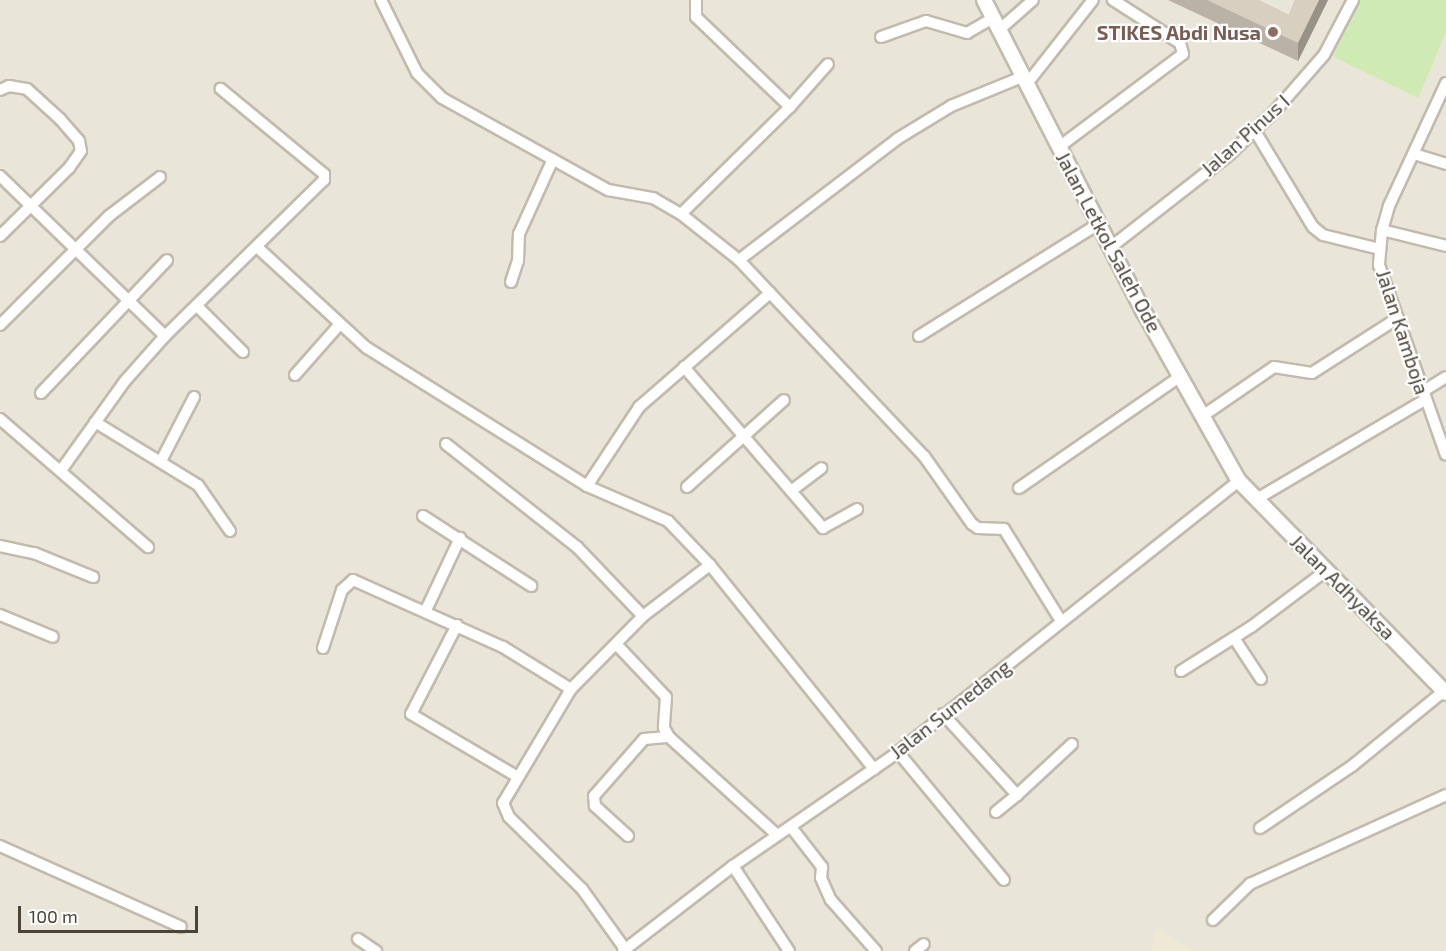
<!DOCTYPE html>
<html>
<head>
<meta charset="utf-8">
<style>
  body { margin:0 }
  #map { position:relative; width:1446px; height:951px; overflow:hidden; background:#f6f3eb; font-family:"Exo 2",sans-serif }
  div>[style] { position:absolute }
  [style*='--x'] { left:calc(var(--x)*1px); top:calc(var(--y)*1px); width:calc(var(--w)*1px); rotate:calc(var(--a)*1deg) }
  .residential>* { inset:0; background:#eae5d9; transform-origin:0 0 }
  .education>* { inset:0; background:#efe8d5 }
  .green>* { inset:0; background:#d0eab4 }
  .roads { filter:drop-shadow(2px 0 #c2bbad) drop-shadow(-2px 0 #c2bbad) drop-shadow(0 2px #c2bbad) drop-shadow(0 -2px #c2bbad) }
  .minor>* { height:10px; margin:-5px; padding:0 5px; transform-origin:5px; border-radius:5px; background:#fff }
  .tertiary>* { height:14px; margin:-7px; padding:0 7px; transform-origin:7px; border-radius:7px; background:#fff }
  .wall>* { inset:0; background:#bab2a5 }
  .shaded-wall>* { inset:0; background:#979186 }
  .building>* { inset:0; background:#d8cfc0 }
  .dots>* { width:16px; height:16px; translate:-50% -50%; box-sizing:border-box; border:3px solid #fff; border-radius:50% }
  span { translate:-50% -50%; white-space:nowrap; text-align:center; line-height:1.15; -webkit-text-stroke:4.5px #fff; paint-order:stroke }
  .education-label { font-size:20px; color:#785e54; font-weight:700 }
  .right { translate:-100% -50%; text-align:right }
  .street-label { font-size:20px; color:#4b4439 }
  .scale { position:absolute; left:18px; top:906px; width:180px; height:27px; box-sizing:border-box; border:3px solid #4b4439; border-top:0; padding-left:8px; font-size:18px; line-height:21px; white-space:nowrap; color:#4b4439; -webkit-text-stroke:4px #fff; paint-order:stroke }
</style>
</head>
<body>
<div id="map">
  <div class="residential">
    <i style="left:0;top:0;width:1446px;height:951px"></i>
  </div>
  <div class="education">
    <i style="clip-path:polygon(1156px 928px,1195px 951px,1151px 951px)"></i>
  </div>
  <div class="green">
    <i style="clip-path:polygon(1356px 0,1446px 0,1446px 32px,1418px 98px,1330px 55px)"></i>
  </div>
  <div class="roads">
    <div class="minor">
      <i style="--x:381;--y:0;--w:81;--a:63.7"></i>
      <i style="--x:417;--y:73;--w:35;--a:45"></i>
      <i style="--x:442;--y:98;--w:190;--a:29"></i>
      <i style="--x:608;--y:190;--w:46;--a:10.1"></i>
      <i style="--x:653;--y:198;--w:32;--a:30"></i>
      <i style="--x:681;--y:214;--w:74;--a:38.4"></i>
      <i style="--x:739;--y:260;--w:270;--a:46.7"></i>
      <i style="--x:924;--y:456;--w:83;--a:54.8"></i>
      <i style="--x:972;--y:524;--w:7;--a:34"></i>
      <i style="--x:978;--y:528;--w:26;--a:2"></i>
      <i style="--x:1004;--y:529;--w:108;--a:58.2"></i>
      <i style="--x:999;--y:30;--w:45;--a:-41.4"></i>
      <i style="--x:881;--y:37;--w:48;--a:-19.6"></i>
      <i style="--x:926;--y:21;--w:43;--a:16.3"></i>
      <i style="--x:967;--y:33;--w:30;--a:-30"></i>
      <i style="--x:1446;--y:83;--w:136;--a:114.9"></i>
      <i style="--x:1389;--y:206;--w:25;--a:106"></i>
      <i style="--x:1382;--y:230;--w:35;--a:95"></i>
      <i style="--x:1379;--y:265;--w:201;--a:70.6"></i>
      <i style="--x:1026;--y:85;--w:108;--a:-51.8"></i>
      <i style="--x:0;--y:90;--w:10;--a:-24"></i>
      <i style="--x:9;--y:86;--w:18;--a:9"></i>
      <i style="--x:27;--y:89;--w:45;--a:42.3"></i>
      <i style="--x:60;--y:119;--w:29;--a:49"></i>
      <i style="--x:79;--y:141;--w:10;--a:79"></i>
      <i style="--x:81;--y:151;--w:21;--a:125"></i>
      <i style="--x:69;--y:168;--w:97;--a:135.4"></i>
      <i style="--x:790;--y:107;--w:57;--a:-48.5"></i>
      <i style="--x:1255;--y:131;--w:112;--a:58.9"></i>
      <i style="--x:1313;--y:227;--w:13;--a:39"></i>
      <i style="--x:1323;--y:235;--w:59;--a:13.8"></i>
      <i style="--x:1059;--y:147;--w:155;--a:-36.9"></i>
      <i style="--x:1183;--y:54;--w:11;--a:-105"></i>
      <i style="--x:1180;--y:43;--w:80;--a:-147.3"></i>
      <i style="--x:1414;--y:154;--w:34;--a:17"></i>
      <i style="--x:0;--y:176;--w:230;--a:44.1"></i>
      <i style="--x:681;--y:214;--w:153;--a:-44.5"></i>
      <i style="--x:790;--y:107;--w:130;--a:-136.2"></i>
      <i style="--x:696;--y:17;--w:17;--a:-90"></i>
      <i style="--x:1382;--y:230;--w:66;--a:14"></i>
      <i style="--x:257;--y:247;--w:149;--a:42.6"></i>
      <i style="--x:367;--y:348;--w:260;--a:32.1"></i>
      <i style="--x:587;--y:486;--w:88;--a:23.4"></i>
      <i style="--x:668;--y:521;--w:61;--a:46.3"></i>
      <i style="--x:710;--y:565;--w:262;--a:51.2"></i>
      <i style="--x:1111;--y:247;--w:151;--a:-38"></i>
      <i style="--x:1230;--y:154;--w:62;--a:-43.7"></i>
      <i style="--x:1275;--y:111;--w:74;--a:-48.8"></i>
      <i style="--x:1324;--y:55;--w:62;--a:-62.2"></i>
      <i style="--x:739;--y:260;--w:199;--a:-37.4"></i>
      <i style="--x:897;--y:139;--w:63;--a:-31.4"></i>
      <i style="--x:951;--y:106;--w:77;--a:-22.2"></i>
      <i style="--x:511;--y:282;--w:22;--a:-72"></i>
      <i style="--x:518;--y:261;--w:27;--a:-88"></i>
      <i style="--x:519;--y:234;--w:82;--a:-65.6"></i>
      <i style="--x:197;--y:306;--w:65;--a:45"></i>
      <i style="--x:0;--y:325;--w:154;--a:-45"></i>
      <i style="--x:109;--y:216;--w:64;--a:-37.4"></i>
      <i style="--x:919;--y:336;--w:211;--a:-32"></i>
      <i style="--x:684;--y:367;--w:213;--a:49.2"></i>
      <i style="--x:823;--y:528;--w:39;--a:-29"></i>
      <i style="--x:295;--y:375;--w:68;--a:-48.6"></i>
      <i style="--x:1422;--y:392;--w:28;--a:-32"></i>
      <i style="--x:41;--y:393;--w:183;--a:-46.5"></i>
      <i style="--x:1204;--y:415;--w:85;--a:-34.4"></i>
      <i style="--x:1274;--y:367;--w:38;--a:9"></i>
      <i style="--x:1312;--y:373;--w:102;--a:-32.6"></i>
      <i style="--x:0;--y:419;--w:196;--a:40.9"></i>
      <i style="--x:95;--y:422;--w:121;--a:31.5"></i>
      <i style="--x:198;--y:485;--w:56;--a:55.2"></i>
      <i style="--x:446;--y:444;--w:167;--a:38.2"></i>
      <i style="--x:577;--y:547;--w:95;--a:46.3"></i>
      <i style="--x:161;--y:461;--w:72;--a:-62.7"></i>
      <i style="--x:62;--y:469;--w:108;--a:-54.4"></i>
      <i style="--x:125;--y:381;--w:60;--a:-48.4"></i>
      <i style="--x:165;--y:336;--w:223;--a:-44.5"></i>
      <i style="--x:324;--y:180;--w:6;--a:-90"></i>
      <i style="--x:324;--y:174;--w:134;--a:-140.5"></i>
      <i style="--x:587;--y:486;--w:95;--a:-56.6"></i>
      <i style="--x:639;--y:407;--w:174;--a:-41"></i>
      <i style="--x:687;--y:487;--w:130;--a:-41.9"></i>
      <i style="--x:1019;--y:488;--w:197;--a:-34.7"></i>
      <i style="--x:791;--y:491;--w:38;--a:-37"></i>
      <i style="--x:1255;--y:500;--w:197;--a:-30.5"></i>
      <i style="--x:423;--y:516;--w:129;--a:32.9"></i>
      <i style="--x:0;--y:546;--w:35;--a:12"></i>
      <i style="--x:34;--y:553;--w:64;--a:22.1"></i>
      <i style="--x:426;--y:610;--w:80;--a:-64.7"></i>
      <i style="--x:0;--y:615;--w:57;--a:22.5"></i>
      <i style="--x:457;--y:625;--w:100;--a:117.3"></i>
      <i style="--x:411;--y:714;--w:124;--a:30.5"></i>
      <i style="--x:1234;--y:638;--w:49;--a:56.6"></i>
      <i style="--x:617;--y:645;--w:71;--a:46.7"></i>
      <i style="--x:666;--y:697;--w:31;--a:94"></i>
      <i style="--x:664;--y:728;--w:10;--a:61"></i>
      <i style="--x:669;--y:737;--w:144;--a:42.2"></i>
      <i style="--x:323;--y:648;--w:61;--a:-71.9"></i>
      <i style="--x:342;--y:590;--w:15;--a:-42"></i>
      <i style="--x:353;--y:580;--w:164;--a:24.1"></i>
      <i style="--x:503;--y:647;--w:80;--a:31.7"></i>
      <i style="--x:1181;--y:671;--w:83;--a:-32.2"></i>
      <i style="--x:1251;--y:627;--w:95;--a:-36.9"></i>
      <i style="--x:943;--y:714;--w:110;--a:47.6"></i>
      <i style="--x:1017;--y:795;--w:75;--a:-42.8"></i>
      <i style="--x:898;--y:752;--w:166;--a:50.4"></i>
      <i style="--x:996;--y:812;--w:27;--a:-39"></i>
      <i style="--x:791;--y:827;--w:51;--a:52.2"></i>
      <i style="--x:822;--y:867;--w:11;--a:95"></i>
      <i style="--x:821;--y:878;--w:24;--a:66"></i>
      <i style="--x:831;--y:900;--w:68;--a:48.6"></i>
      <i style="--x:1260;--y:828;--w:111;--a:-34"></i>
      <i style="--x:1352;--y:766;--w:119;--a:-39.2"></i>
      <i style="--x:628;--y:836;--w:45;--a:-137.7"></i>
      <i style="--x:595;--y:806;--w:10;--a:-96"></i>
      <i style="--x:594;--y:796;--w:76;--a:-48.7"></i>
      <i style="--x:644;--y:739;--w:25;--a:-5"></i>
      <i style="--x:0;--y:846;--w:198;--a:24.1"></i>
      <i style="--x:1213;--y:920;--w:52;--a:-44.2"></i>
      <i style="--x:1250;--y:884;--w:215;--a:-24.4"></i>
      <i style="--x:358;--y:939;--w:22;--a:34"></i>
      <i style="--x:625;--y:949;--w:74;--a:-125.6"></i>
      <i style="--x:582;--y:889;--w:103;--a:-135.4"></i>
      <i style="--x:509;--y:817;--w:15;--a:-113"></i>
      <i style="--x:503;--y:803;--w:133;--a:-59.2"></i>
      <i style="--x:571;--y:689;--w:103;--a:-45.4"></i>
      <i style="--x:643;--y:616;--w:84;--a:-37.3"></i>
      <i style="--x:623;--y:951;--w:139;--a:-37.7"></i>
      <i style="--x:789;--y:951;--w:102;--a:-123.4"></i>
      <i style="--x:733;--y:866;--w:201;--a:-34.6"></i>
      <i style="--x:898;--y:752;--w:436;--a:-38.5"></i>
      <i style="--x:915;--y:951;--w:11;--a:-38"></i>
    </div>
    <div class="tertiary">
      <i style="--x:984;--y:0;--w:351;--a:62.9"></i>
      <i style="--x:1144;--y:312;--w:194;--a:60.7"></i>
      <i style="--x:1239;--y:481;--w:296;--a:45.7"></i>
    </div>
  </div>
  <div class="wall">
    <i style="clip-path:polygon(1168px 0,1258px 0,1289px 15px,1295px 0,1328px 0,1298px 61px)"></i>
  </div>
  <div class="shaded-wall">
    <i style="clip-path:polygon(1319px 0,1328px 0,1298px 61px,1298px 43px)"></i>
  </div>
  <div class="building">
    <i style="clip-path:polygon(1207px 0,1258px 0,1289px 15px,1295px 0,1319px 0,1298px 43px)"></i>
  </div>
  <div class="dots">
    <i style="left:1273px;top:32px;background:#8d6e63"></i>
  </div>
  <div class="education-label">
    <span class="right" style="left:1261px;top:32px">STIKES Abdi Nusa</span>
  </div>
  <div class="street-label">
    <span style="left:1245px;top:135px;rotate:-42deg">Jalan Pinus I</span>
    <span style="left:1109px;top:242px;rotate:62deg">Jalan Letkol Saleh Ode</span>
    <span style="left:1403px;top:332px;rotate:72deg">Jalan Kamboja</span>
    <span style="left:1343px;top:587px;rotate:45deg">Jalan Adhyaksa</span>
    <span style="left:950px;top:709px;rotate:-38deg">Jalan Sumedang</span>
  </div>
  <div class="scale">100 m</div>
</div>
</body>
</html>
